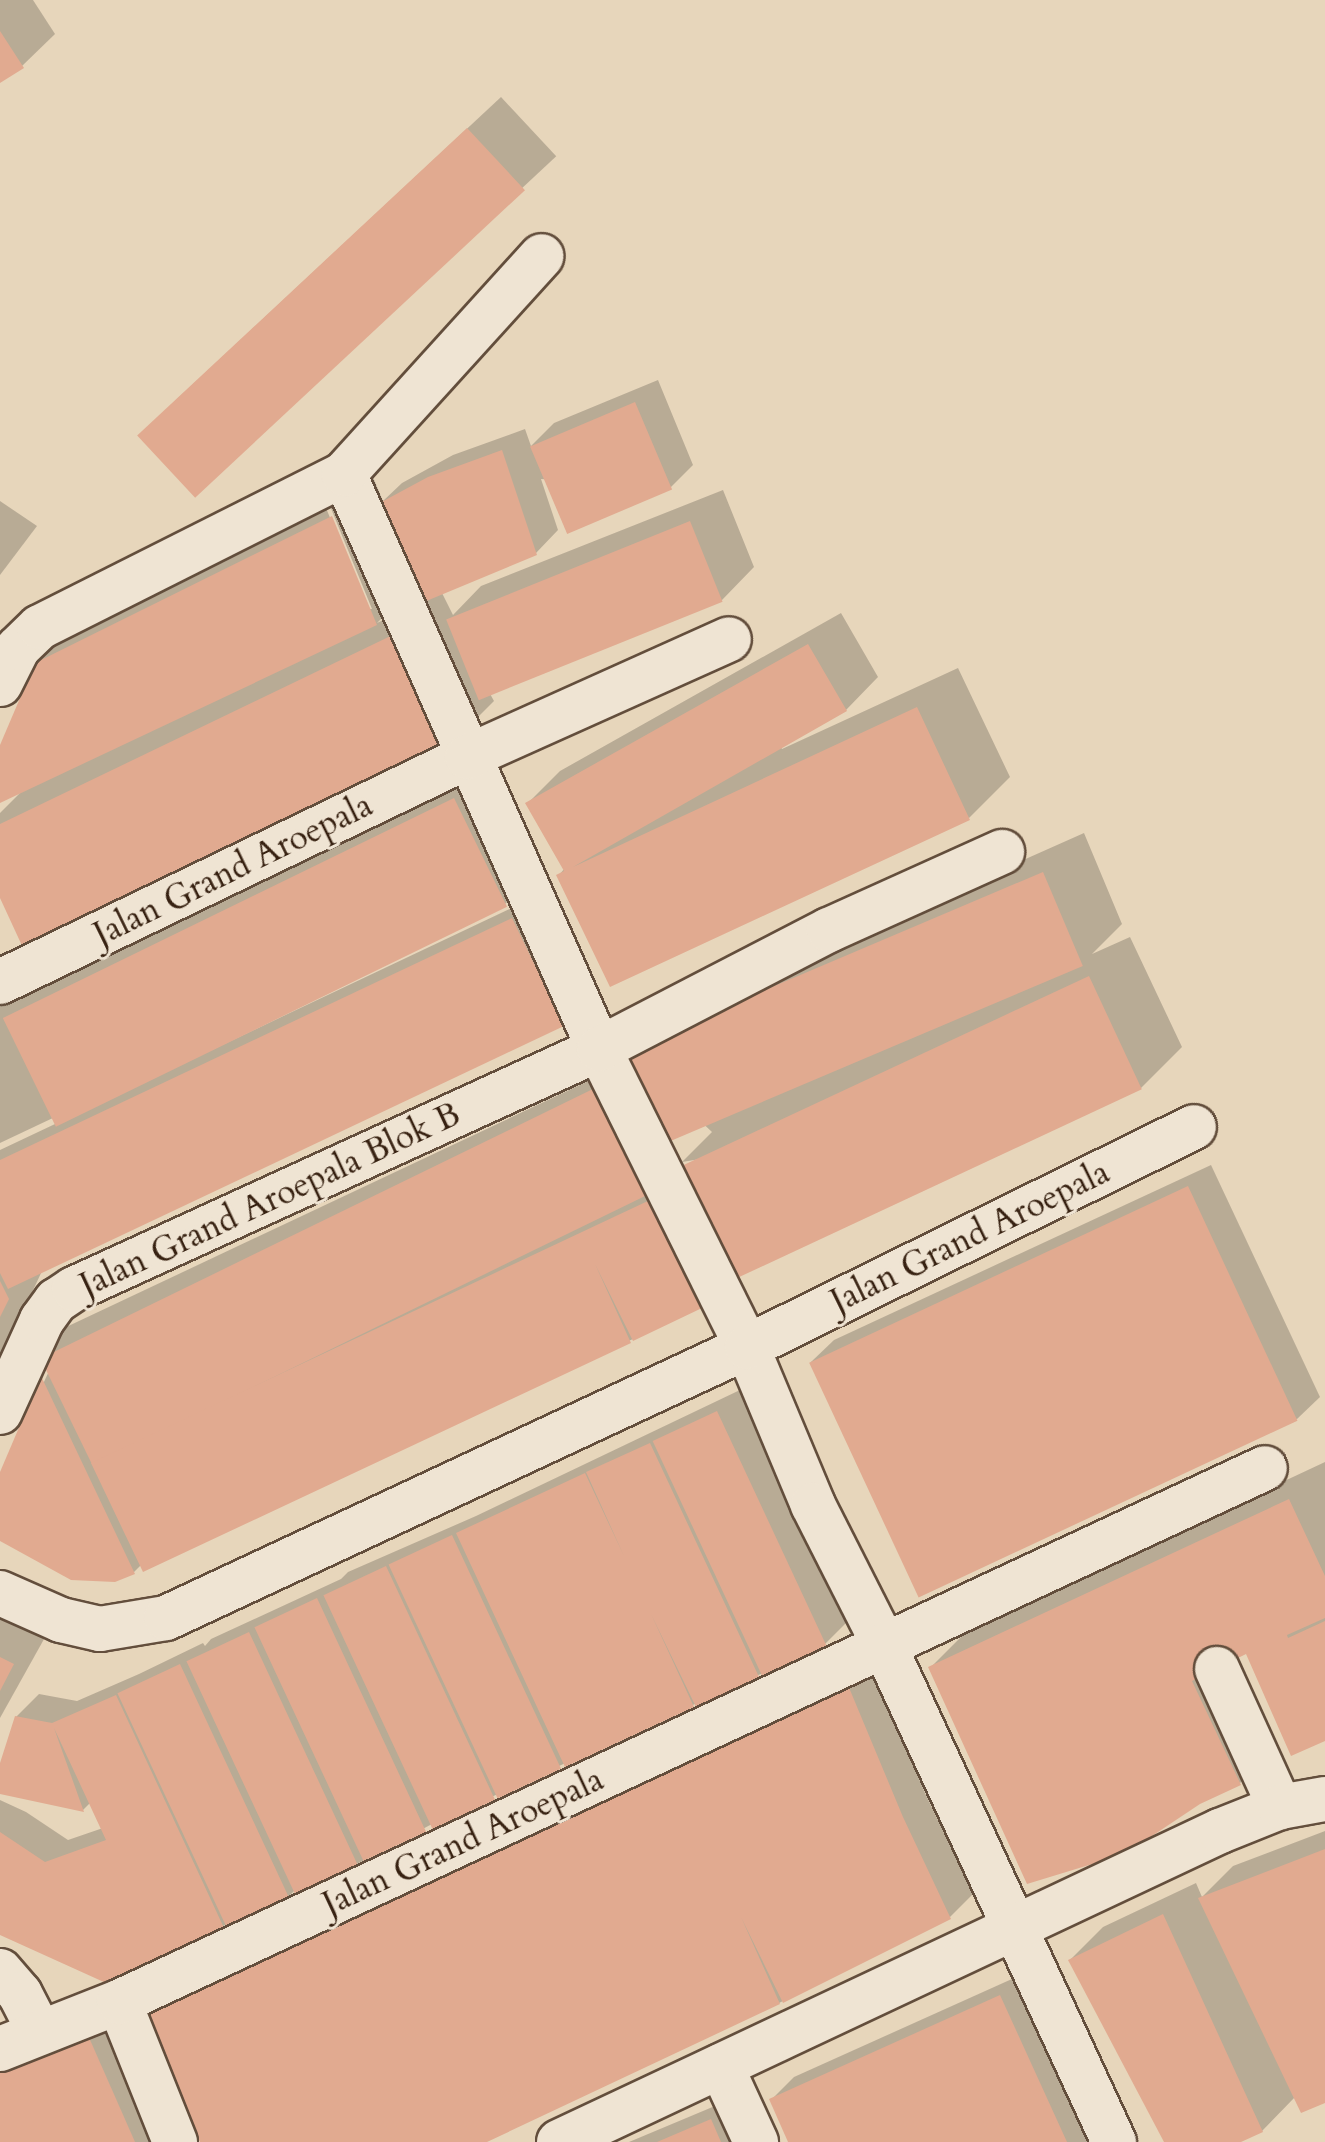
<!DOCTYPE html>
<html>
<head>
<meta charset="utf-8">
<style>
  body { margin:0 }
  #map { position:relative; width:1325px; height:2142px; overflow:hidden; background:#e7d6bb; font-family:Cardo,serif }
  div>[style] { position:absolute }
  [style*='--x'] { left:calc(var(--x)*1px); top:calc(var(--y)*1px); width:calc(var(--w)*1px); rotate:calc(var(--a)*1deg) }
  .shadow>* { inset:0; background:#0003; transform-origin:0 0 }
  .building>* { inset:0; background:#e1aa90; transform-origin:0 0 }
  .roads { filter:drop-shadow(2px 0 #634e3c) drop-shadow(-2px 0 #634e3c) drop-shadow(0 2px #634e3c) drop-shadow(0 -2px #634e3c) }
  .street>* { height:44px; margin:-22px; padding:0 22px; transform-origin:22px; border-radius:22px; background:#efe4d3 }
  span { translate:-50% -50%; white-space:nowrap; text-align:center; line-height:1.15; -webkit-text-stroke:6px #efe4d3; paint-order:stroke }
  .street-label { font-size:34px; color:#372111 }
</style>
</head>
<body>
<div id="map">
  <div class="shadow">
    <i style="clip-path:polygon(0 0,33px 0,55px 34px,22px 66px,0 81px)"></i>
    <i style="left:501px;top:97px;width:81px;height:449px;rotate:47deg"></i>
    <i style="clip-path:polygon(evenodd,658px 380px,693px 465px,670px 488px,541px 479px,558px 530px,536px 553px,442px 593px,453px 615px,481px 586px,723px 490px,754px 567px,722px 600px,489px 692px,494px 701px,453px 742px,0 893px,0 813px,21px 792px,0 801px,0 751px,36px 664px,78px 623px,373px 477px,383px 501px,402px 483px,453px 455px,525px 429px,531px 446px,554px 423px,658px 380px,330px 506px,372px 609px,368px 609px,326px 508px,330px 506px,658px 380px,417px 583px,425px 600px,377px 623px,417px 583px)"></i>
    <i style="clip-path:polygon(0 501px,37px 526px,0 575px)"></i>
    <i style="clip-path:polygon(841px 613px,878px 677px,846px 710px,781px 747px,782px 749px,958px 668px,1010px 777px,969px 818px,559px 875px,565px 868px,528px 803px,560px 771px)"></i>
    <i style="clip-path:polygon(477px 777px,527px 882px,504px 905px,0 1143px,0 1003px)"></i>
    <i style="clip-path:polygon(1084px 833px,1122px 924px,1092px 954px,1130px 937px,1182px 1047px,1141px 1088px,682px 1162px,712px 1132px,631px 1056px,672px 1016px)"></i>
    <i style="clip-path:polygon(535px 897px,585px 1002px,563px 1024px,42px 1271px,0 1361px,0 1150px)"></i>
    <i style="clip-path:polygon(618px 1067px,724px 1284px,701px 1307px,144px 1569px,142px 1564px,133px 1573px,0 1539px,0 1477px,49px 1371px,39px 1352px,62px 1329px)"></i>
    <i style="clip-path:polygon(1211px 1165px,1320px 1397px,1297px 1419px,811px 1362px,834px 1340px)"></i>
    <i style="clip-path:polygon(740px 1390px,847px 1622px,824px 1645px,432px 1824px,357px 1864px,295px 1890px,288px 1897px,223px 1926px,0 1933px,0 1800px,26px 1812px,68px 1840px,103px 1828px,91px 1802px,83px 1810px,0 1792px,0 1770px,16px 1717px,39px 1694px,77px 1701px,139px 1674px,203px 1643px,205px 1646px,211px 1639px,341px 1579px,348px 1572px,476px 1516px)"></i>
    <i style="clip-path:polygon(1325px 1462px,1325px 1740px,1247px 1653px,1218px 1666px,1262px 1761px,1240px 1783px,931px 1667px,971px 1627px)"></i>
    <i style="clip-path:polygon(0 1595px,53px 1623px,0 1718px)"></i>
    <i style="clip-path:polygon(868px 1657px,925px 1793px,973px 1894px,950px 1917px,779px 2003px,480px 2142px,201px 2142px,145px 2017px,168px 1994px)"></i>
    <i style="clip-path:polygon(1325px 1831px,1325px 2101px,1295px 2097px,1262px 2131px,1236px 2142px,1166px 2142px,1070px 1960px,1103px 1927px,1196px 1883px,1202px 1897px,1233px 1866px)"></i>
    <i style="clip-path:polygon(1023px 1974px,1101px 2142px,791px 2142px,771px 2100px,794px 2077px)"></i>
    <i style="clip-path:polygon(110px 2012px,167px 2142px,0 2142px,0 2060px)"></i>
    <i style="clip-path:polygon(734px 2098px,754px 2142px,629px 2142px)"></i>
  </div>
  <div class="building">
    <i style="clip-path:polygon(0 31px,24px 68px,0 83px)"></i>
    <i style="left:467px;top:128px;width:85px;height:451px;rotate:47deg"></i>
    <i style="left:635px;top:402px;width:95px;height:114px;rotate:67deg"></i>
    <i style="clip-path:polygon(502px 450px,537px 555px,424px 602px,376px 505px,428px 477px)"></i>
    <i style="clip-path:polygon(332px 516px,377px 625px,0 803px,0 745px,35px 663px)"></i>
    <i style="left:690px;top:521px;width:87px;height:263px;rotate:68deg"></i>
    <i style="clip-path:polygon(401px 631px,454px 743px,24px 950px,0 898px,0 824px)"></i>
    <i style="clip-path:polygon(808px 644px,847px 711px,573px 867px,917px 707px,970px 820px,610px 987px,556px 875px,564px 871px,525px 803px)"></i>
    <i style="left:454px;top:798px;width:121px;height:502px;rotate:64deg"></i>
    <i style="left:1043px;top:872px;width:102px;height:453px;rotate:67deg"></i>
    <i style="clip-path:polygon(512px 918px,564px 1026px,8px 1289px,0 1273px,0 1160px)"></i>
    <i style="left:1089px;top:976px;width:125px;height:449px;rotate:65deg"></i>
    <i style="left:595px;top:1088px;width:119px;height:617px;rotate:64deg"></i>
    <i style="left:1188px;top:1186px;width:259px;height:418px;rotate:65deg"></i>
    <i style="clip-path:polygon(650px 1200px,702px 1308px,633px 1341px,595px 1264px,631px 1343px,143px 1572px,91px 1463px)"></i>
    <i style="clip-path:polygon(0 1281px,9px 1299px,0 1317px)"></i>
    <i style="clip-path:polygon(41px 1376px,135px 1574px,115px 1582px,71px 1580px,0 1541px,0 1472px)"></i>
    <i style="left:717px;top:1411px;width:259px;height:71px;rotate:65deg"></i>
    <i style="clip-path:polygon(650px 1443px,759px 1677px,696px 1707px,651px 1614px,694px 1707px,565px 1767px,456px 1533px,585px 1473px,624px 1556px,586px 1472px)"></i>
    <i style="clip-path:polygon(1289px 1499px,1325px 1576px,1325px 1618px,1287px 1635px,1288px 1638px,1325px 1621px,1325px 1741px,1291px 1756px,1246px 1654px,1192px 1681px,1241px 1785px,1200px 1804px,1125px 1854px,1027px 1884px,928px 1667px)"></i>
    <i style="left:452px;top:1535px;width:258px;height:70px;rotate:65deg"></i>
    <i style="left:386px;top:1566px;width:258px;height:69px;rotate:65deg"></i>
    <i style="left:317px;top:1598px;width:258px;height:69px;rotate:65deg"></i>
    <i style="left:249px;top:1632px;width:258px;height:69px;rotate:65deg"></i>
    <i style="clip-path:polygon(0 1657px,14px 1664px,0 1691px)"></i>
    <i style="left:180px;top:1664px;width:258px;height:69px;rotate:65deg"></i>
    <i style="clip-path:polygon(845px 1678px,903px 1817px,951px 1919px,783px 2003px,741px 1917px,780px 2004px,487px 2142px,200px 2142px,143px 2017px,513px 1835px,626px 1791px,621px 1779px)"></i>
    <i style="clip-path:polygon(116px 1695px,224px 1928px,106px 1983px,0 1935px,0 1832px,45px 1862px,106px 1840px,54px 1728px,84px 1812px,0 1794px,0 1763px,15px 1716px,52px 1723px)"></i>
    <i style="clip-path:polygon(1325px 1849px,1325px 2103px,1301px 2113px,1198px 1898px)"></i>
    <i style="clip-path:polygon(1163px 1914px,1263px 2132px,1241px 2142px,1164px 2142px,1068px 1960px)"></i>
    <i style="clip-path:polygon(1000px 1995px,1067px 2142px,788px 2142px,769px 2099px)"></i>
    <i style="clip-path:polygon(87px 2033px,135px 2142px,0 2142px,0 2071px)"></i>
    <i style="clip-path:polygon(711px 2119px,721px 2142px,657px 2142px)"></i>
  </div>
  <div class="roads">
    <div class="street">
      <i style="--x:344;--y:474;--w:629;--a:66.08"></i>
      <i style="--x:599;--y:1049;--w:333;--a:63.6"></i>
      <i style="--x:747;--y:1347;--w:171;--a:67.3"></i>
      <i style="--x:813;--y:1505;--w:157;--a:63.1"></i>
      <i style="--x:884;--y:1645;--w:548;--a:65.17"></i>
      <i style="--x:0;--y:684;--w:40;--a:-63.4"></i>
      <i style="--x:18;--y:648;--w:30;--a:-44"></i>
      <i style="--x:40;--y:627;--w:340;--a:-26.7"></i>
      <i style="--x:344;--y:474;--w:294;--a:-47.8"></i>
      <i style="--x:0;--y:982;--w:518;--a:-25.72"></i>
      <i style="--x:467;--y:757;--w:287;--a:-24.2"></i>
      <i style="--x:0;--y:1412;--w:101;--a:-65.5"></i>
      <i style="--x:42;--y:1320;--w:24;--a:-54"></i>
      <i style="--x:56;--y:1301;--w:22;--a:-34"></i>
      <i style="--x:74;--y:1289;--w:577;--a:-24.57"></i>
      <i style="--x:599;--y:1049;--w:259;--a:-27.4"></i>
      <i style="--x:829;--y:930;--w:190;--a:-24.3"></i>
      <i style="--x:0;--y:1593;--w:67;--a:23.9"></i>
      <i style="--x:61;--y:1620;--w:40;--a:13"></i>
      <i style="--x:100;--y:1629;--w:67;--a:-9.5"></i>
      <i style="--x:166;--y:1618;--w:641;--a:-25.01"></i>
      <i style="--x:747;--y:1347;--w:498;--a:-26.2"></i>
      <i style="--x:1217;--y:1669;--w:152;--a:65.5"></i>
      <i style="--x:0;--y:1971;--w:30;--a:49"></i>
      <i style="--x:20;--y:1994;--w:42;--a:62.8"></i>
      <i style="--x:119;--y:2002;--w:151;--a:68.2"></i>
      <i style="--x:0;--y:2049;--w:128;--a:-21.6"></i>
      <i style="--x:119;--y:2002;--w:1264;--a:-24.98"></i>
      <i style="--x:721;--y:2066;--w:84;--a:65.3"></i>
      <i style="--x:559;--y:2142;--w:731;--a:-25.2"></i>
      <i style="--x:1220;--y:1831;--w:65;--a:-21.8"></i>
      <i style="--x:1280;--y:1807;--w:46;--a:-10.1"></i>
    </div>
  </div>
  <div class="street-label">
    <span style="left:233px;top:870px;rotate:-26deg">Jalan Grand Aroepala</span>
    <span style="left:270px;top:1200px;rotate:-25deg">Jalan Grand Aroepala Blok B</span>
    <span style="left:970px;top:1237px;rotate:-26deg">Jalan Grand Aroepala</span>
    <span style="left:463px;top:1842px;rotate:-25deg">Jalan Grand Aroepala</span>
  </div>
</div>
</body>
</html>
